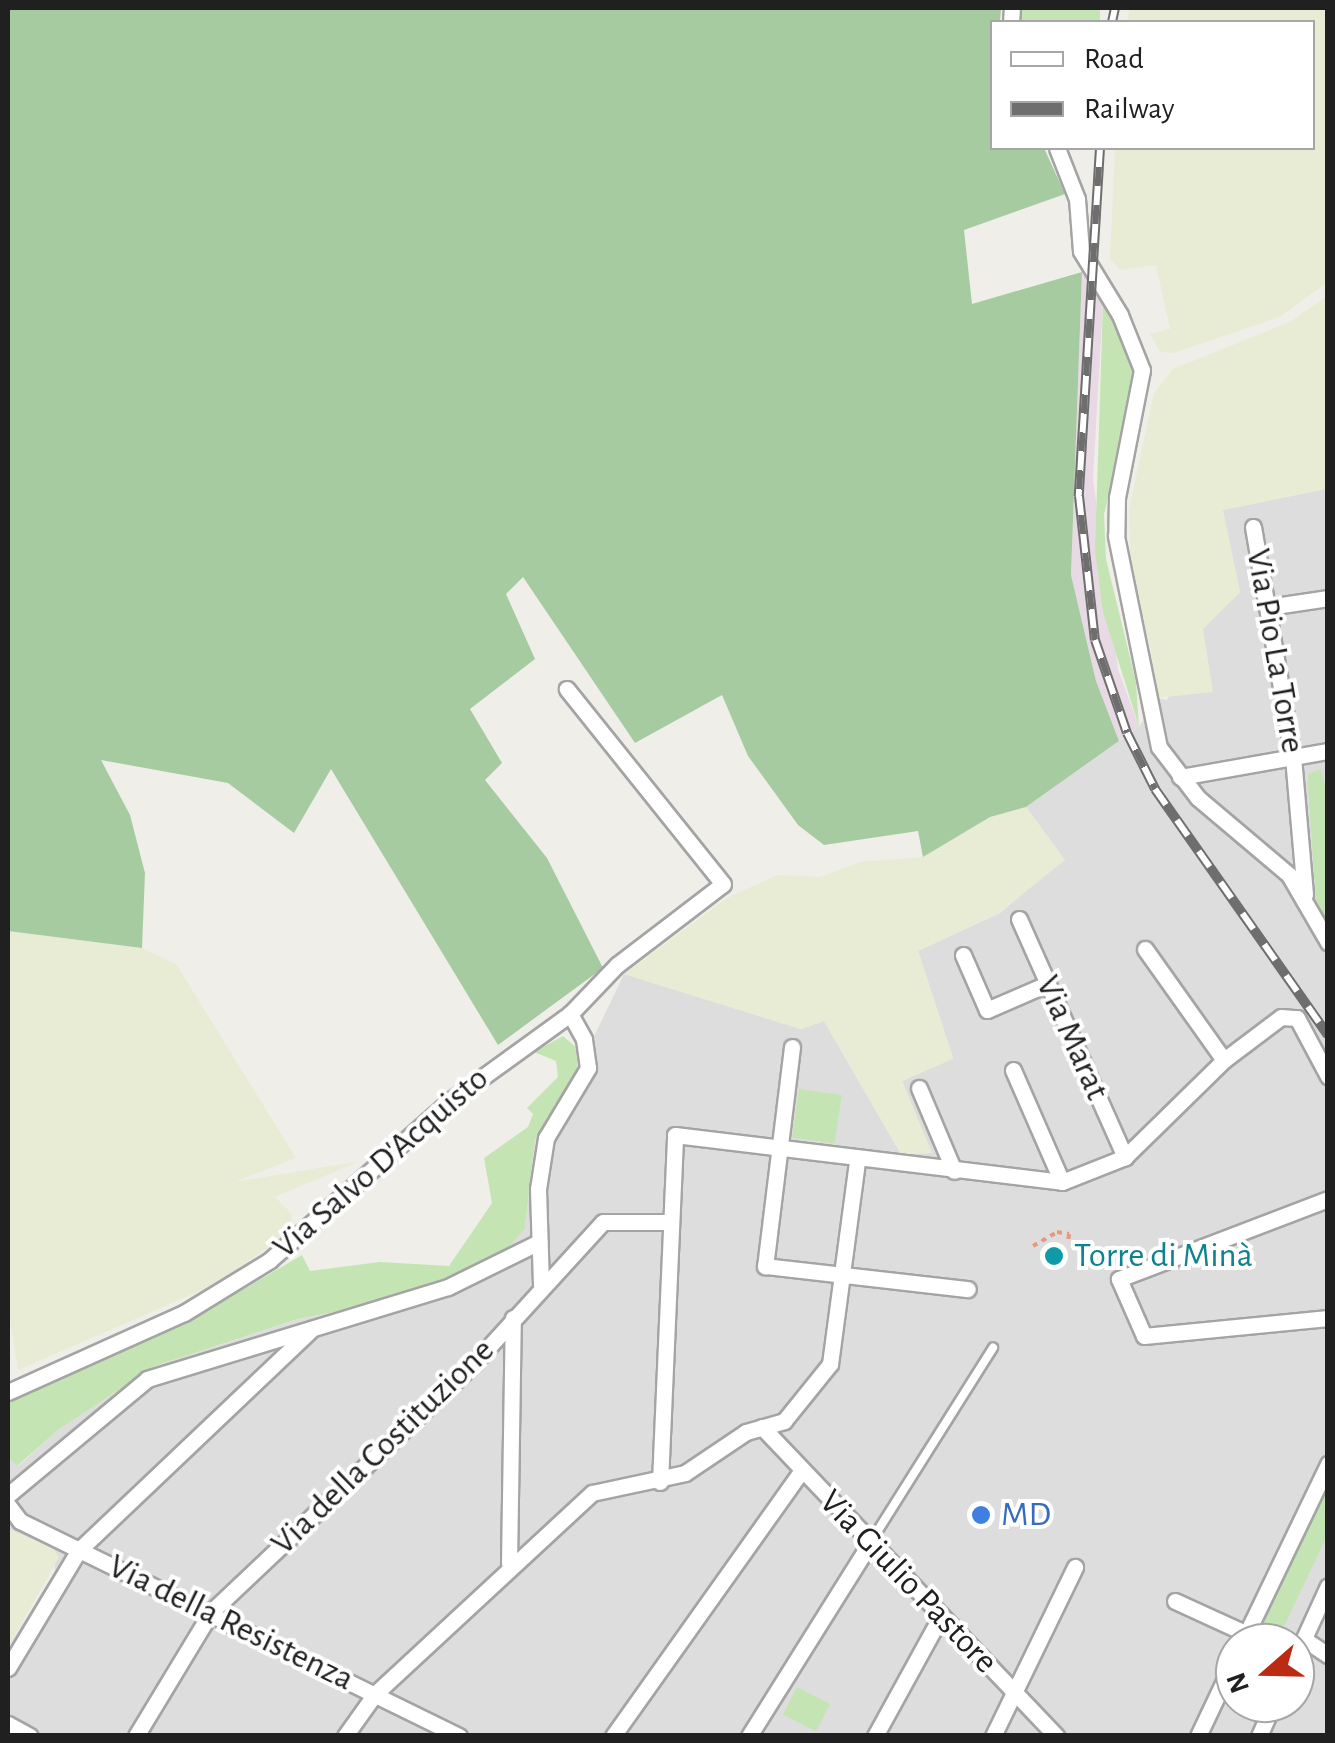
<!DOCTYPE html>
<html>
<head>
<meta charset="utf-8">
<style>
  body { margin:0 }
  #map { position:relative; width:1335px; height:1743px; overflow:hidden; background:#f0eee8; font-family:"Alegreya Sans",sans-serif }
  div>[style] { position:absolute }
  [style*='--x'] { left:calc(var(--x)*1px); top:calc(var(--y)*1px); width:calc(var(--w)*1px); rotate:calc(var(--a)*1deg) }
  .residential>* { inset:0; background:#dedddd }
  .industrial>* { inset:0; background:#e8dae4 }
  .farmland>* { inset:0; background:#e8ecd5 }
  .grass>* { inset:0; background:#c5e4b3; transform-origin:0 0 }
  .forest>* { inset:0; background:#a7cba1 }
  .path>* { height:4px; margin-top:-2px; transform-origin:0; background:repeating-linear-gradient(90deg,#ec967c 0 5px,transparent 0 10px) }
  .roads { filter:drop-shadow(2px 0 #a4a4a4) drop-shadow(-2px 0 #a4a4a4) drop-shadow(0 2px #a4a4a4) drop-shadow(0 -2px #a4a4a4) }
  .service>* { height:8px; margin:-4px; padding:0 4px; transform-origin:4px; border-radius:4px; background:#fff }
  .minor>* { height:15px; margin:-7.5px; padding:0 7.5px; transform-origin:7.5px; border-radius:7.5px; background:#fff }
  .rail>* { height:10px; margin-top:-5px; transform-origin:0; background:repeating-linear-gradient(90deg,#fff 0 19px,#6e6e6e 0 38px); box-sizing:border-box; border-block:2px solid #6e6e6e }
  .dots>* { width:28px; height:28px; translate:-50% -50%; box-sizing:border-box; border:5px solid #fff; border-radius:50% }
  span { translate:-50% -50%; white-space:nowrap; text-align:center; line-height:1.15; -webkit-text-stroke:8px #fff; paint-order:stroke }
  .street-label { font-size:35px; color:#202020 }
  .culture-label { font-size:35px; color:#0d838f }
  .left { translate:0 -50%; text-align:left }
  .shop-label { font-size:35px; color:#366cbe }
  .frame { position:absolute; inset:0; border:10px solid #202020; pointer-events:none }
  .legend { position:absolute; left:990px; top:20px; width:325px; height:130px; box-sizing:border-box; background:#fff; border:2px solid #a6a6a6; margin:0; padding:12px 18px; list-style:none; font-size:30px; color:#202020 }
  .legend li { display:flex; align-items:center; gap:20px; height:50px }
  .legend b { width:50px; border:2px solid #a6a6a6 }
  .north { position:absolute; left:1215px; top:1623px; width:100px; height:100px; box-sizing:border-box; background:#fff; border:2px solid #a6a6a6; border-radius:50%; rotate:250deg; font-size:28px; font-weight:700; line-height:40px; text-align:center; color:#202020 }
  .north::after { content:''; display:block; margin:auto; width:35px; height:45px; background:#bc2a14; clip-path:polygon(50% 0,100% 100%,50% 72%,0 100%) }
</style>
</head>
<body>
<div id="map">
  <div class="residential">
    <i style="clip-path:polygon(evenodd,1326px 489px,1327px 1735px,8px 1735px,8px 1648px,55px 1571px,53px 1548px,8px 1529px,8px 1457px,18px 1466px,58px 1430px,155px 1366px,299px 1319px,386px 1302px,525px 1228px,535px 1139px,576px 1074px,624px 974px,801px 1029px,824px 1021px,901px 1154px,931px 1153px,902px 1081px,953px 1058px,918px 951px,1000px 913px,1064px 859px,1026px 807px,1139px 727px,1156px 698px,1167px 700px,1203px 628px,1240px 592px,1222px 510px,1326px 489px,1235px 1643px,1295px 1643px,1295px 1703px,1235px 1703px,1235px 1643px)"></i>
  </div>
  <div class="industrial">
    <i style="clip-path:polygon(1082px 272px,1103px 304px,1093px 479px,1118px 669px,1139px 727px,1119px 741px,1096px 681px,1071px 575px)"></i>
  </div>
  <div class="farmland">
    <i style="clip-path:polygon(1130px 8px,1327px 8px,1327px 283px,1279px 317px,1174px 353px,1160px 352px,1150px 334px,1170px 329px,1156px 265px,1120px 270px,1110px 259px,1115px 148px,1312px 148px,1312px 22px,1127px 22px)"></i>
    <i style="clip-path:polygon(1327px 296px,1327px 497px,1325px 489px,1223px 510px,1240px 592px,1203px 629px,1213px 692px,1156px 698px,1150px 644px,1131px 586px,1129px 509px,1154px 393px,1173px 369px,1290px 322px)"></i>
    <i style="clip-path:polygon(1026px 807px,1065px 860px,999px 913px,918px 951px,953px 1059px,902px 1081px,932px 1153px,901px 1154px,824px 1021px,801px 1029px,624px 974px,727px 898px,777px 875px,820px 877px,860px 862px,922px 857px,990px 817px)"></i>
    <i style="clip-path:polygon(8px 931px,142px 948px,176px 964px,296px 1158px,234px 1182px,360px 1161px,275px 1197px,292px 1214px,289px 1232px,218px 1283px,18px 1370px,8px 1307px)"></i>
    <i style="clip-path:polygon(8px 1529px,53px 1548px,59px 1557px,8px 1648px)"></i>
  </div>
  <div class="grass">
    <i style="left:1021px;top:8px;width:79px;height:14px"></i>
    <i style="clip-path:polygon(1103px 304px,1124px 336px,1138px 381px,1104px 514px,1106px 559px,1136px 682px,1139px 727px,1103px 612px,1095px 551px)"></i>
    <i style="clip-path:polygon(1321px 769px,1327px 794px,1327px 927px,1316px 901px,1308px 786px,1308px 774px)"></i>
    <i style="clip-path:polygon(563px 1036px,580px 1051px,576px 1074px,535px 1139px,525px 1228px,503px 1254px,386px 1302px,298px 1319px,155px 1366px,58px 1430px,17px 1466px,8px 1457px,8px 1403px,191px 1320px,302px 1255px,310px 1271px,380px 1262px,449px 1266px,492px 1203px,484px 1158px,528px 1127px,533px 1114px,527px 1108px,558px 1077px,556px 1061px,534px 1052px)"></i>
    <i style="left:799px;top:1089px;width:43px;height:49px;rotate:8deg"></i>
    <i style="clip-path:polygon(1327px 1488px,1327px 1536px,1276px 1643px,1254px 1643px)"></i>
    <i style="left:797px;top:1687px;width:37px;height:31px;rotate:27deg"></i>
  </div>
  <div class="forest">
    <i style="clip-path:polygon(8px 8px,1001px 8px,1000px 22px,992px 22px,992px 148px,1044px 148px,1065px 194px,964px 230px,972px 304px,1082px 272px,1071px 575px,1096px 681px,1119px 741px,1026px 807px,990px 817px,923px 857px,918px 831px,824px 845px,798px 825px,748px 756px,722px 695px,635px 743px,523px 577px,506px 594px,535px 659px,470px 709px,502px 763px,485px 780px,547px 858px,603px 968px,498px 1045px,331px 769px,294px 833px,228px 783px,101px 760px,130px 815px,145px 873px,142px 948px,8px 931px)"></i>
  </div>
  <div class="path">
    <i style="--x:1033;--y:1246;--w:28;--a:-30"></i>
    <i style="--x:1057;--y:1232;--w:12;--a:9"></i>
    <i style="--x:1069;--y:1234;--w:10;--a:96"></i>
  </div>
  <div class="roads">
    <div class="service">
      <i style="--x:870;--y:1543;--w:231;--a:-57.8"></i>
    </div>
    <div class="minor">
      <i style="--x:1011;--y:22;--w:14;--a:-86"></i>
      <i style="--x:1057;--y:148;--w:55;--a:68.6"></i>
      <i style="--x:1077;--y:199;--w:52;--a:85.6"></i>
      <i style="--x:1081;--y:251;--w:75;--a:58.6"></i>
      <i style="--x:1120;--y:315;--w:59;--a:68.2"></i>
      <i style="--x:1142;--y:370;--w:129;--a:101.1"></i>
      <i style="--x:1117;--y:497;--w:39;--a:91"></i>
      <i style="--x:1116;--y:536;--w:215;--a:78.5"></i>
      <i style="--x:1159;--y:747;--w:64;--a:52.6"></i>
      <i style="--x:1198;--y:798;--w:119;--a:40.2"></i>
      <i style="--x:1289;--y:875;--w:78;--a:59.8"></i>
      <i style="--x:1253;--y:527;--w:233;--a:80.1"></i>
      <i style="--x:1293;--y:757;--w:138;--a:85"></i>
      <i style="--x:1268;--y:607;--w:61;--a:-8.5"></i>
      <i style="--x:1180;--y:777;--w:150;--a:-10"></i>
      <i style="--x:1019;--y:919;--w:261;--a:66"></i>
      <i style="--x:1145;--y:949;--w:136;--a:54.6"></i>
      <i style="--x:963;--y:955;--w:60;--a:66.4"></i>
      <i style="--x:987;--y:1010;--w:65;--a:-23.4"></i>
      <i style="--x:792;--y:1047;--w:221;--a:97"></i>
      <i style="--x:765;--y:1266;--w:204;--a:6.5"></i>
      <i style="--x:1013;--y:1070;--w:122;--a:66.4"></i>
      <i style="--x:919;--y:1088;--w:90;--a:67.1"></i>
      <i style="--x:1328;--y:1199;--w:224;--a:159.1"></i>
      <i style="--x:1119;--y:1279;--w:62;--a:66.3"></i>
      <i style="--x:1144;--y:1336;--w:185;--a:-5.6"></i>
      <i style="--x:541;--y:1285;--w:96;--a:-91.8"></i>
      <i style="--x:538;--y:1189;--w:52;--a:-81.1"></i>
      <i style="--x:546;--y:1138;--w:82;--a:-59"></i>
      <i style="--x:588;--y:1068;--w:29;--a:-98"></i>
      <i style="--x:584;--y:1039;--w:29;--a:-119"></i>
      <i style="--x:8;--y:1392;--w:193;--a:-24.2"></i>
      <i style="--x:184;--y:1313;--w:101;--a:-31.6"></i>
      <i style="--x:270;--y:1260;--w:242;--a:-41.5"></i>
      <i style="--x:451;--y:1100;--w:147;--a:-35.9"></i>
      <i style="--x:570;--y:1014;--w:68;--a:-46.2"></i>
      <i style="--x:617;--y:965;--w:133;--a:-37.4"></i>
      <i style="--x:723;--y:884;--w:250;--a:-128.7"></i>
      <i style="--x:762;--y:1427;--w:427;--a:46.4"></i>
      <i style="--x:660;--y:1482;--w:347;--a:-87.5"></i>
      <i style="--x:675;--y:1135;--w:390;--a:6.9"></i>
      <i style="--x:1062;--y:1182;--w:68;--a:-21.6"></i>
      <i style="--x:1125;--y:1157;--w:139;--a:-44.4"></i>
      <i style="--x:1224;--y:1060;--w:71;--a:-37"></i>
      <i style="--x:1281;--y:1017;--w:16;--a:4"></i>
      <i style="--x:1297;--y:1018;--w:66;--a:61.9"></i>
      <i style="--x:8;--y:1495;--w:181;--a:-39.8"></i>
      <i style="--x:147;--y:1379;--w:315;--a:-17"></i>
      <i style="--x:448;--y:1287;--w:102;--a:-26.3"></i>
      <i style="--x:8;--y:1505;--w:20;--a:53"></i>
      <i style="--x:20;--y:1521;--w:489;--a:26.1"></i>
      <i style="--x:509;--y:1563;--w:245;--a:-89.1"></i>
      <i style="--x:1175;--y:1601;--w:79;--a:24.6"></i>
      <i style="--x:1304;--y:1639;--w:29;--a:34"></i>
      <i style="--x:1242;--y:1643;--w:199;--a:-64.3"></i>
      <i style="--x:1295;--y:1658;--w:79;--a:-65.4"></i>
      <i style="--x:8;--y:1668;--w:138;--a:-59"></i>
      <i style="--x:79;--y:1550;--w:318;--a:-43.5"></i>
      <i style="--x:8;--y:1724;--w:25;--a:29"></i>
      <i style="--x:136;--y:1736;--w:145;--a:-58.8"></i>
      <i style="--x:211;--y:1612;--w:365;--a:-43.4"></i>
      <i style="--x:476;--y:1361;--w:188;--a:-47.6"></i>
      <i style="--x:603;--y:1222;--w:68;--a:0"></i>
      <i style="--x:345;--y:1736;--w:52;--a:-54.5"></i>
      <i style="--x:375;--y:1694;--w:296;--a:-42.8"></i>
      <i style="--x:592;--y:1493;--w:95;--a:-12.1"></i>
      <i style="--x:685;--y:1473;--w:73;--a:-33.9"></i>
      <i style="--x:746;--y:1432;--w:40;--a:-16"></i>
      <i style="--x:784;--y:1421;--w:73;--a:-51.1"></i>
      <i style="--x:830;--y:1364;--w:205;--a:-82.4"></i>
      <i style="--x:613;--y:1736;--w:325;--a:-54.6"></i>
      <i style="--x:749;--y:1736;--w:228;--a:-57.9"></i>
      <i style="--x:875;--y:1736;--w:137;--a:-61.2"></i>
      <i style="--x:993;--y:1736;--w:188;--a:-64.1"></i>
      <i style="--x:1198;--y:1736;--w:86;--a:-64.6"></i>
      <i style="--x:1259;--y:1736;--w:36;--a:-66"></i>
    </div>
  </div>
  <div class="rail">
    <i style="--x:1112;--y:22;--w:14;--a:-78"></i>
    <i style="--x:1100;--y:148;--w:349;--a:93.5"></i>
    <i style="--x:1079;--y:496;--w:145;--a:83.7"></i>
    <i style="--x:1095;--y:640;--w:98;--a:71"></i>
    <i style="--x:1127;--y:733;--w:63;--a:63.4"></i>
    <i style="--x:1155;--y:789;--w:301;--a:54.9"></i>
  </div>
  <div class="dots">
    <i style="left:1054px;top:1256px;background:#0f9aa8"></i>
    <i style="left:981px;top:1515px;background:#3f7fe0"></i>
  </div>
  <div class="street-label">
    <span style="left:1275px;top:651px;rotate:80deg">Via Pio La Torre</span>
    <span style="left:1072px;top:1038px;rotate:66deg">Via Marat</span>
    <span style="left:381px;top:1163px;rotate:-41deg">Via Salvo D'Acquisto</span>
    <span style="left:383px;top:1447px;rotate:-44deg">Via della Costituzione</span>
    <span style="left:908px;top:1582px;rotate:46deg">Via Giulio Pastore</span>
    <span style="left:231px;top:1623px;rotate:26deg">Via della Resistenza</span>
  </div>
  <div class="culture-label">
    <span class="left" style="left:1074px;top:1256px">Torre di Minà</span>
  </div>
  <div class="shop-label">
    <span class="left" style="left:1001px;top:1515px">MD</span>
  </div>
  <div class="frame"></div>
  <ul class="legend">
  <li><b style="height:12px;background:#fff"></b>Road</li>
  <li><b style="height:12px;background:#6e6e6e"></b>Railway</li>
  </ul>
  <div class="north">N</div>
</div>
</body>
</html>
